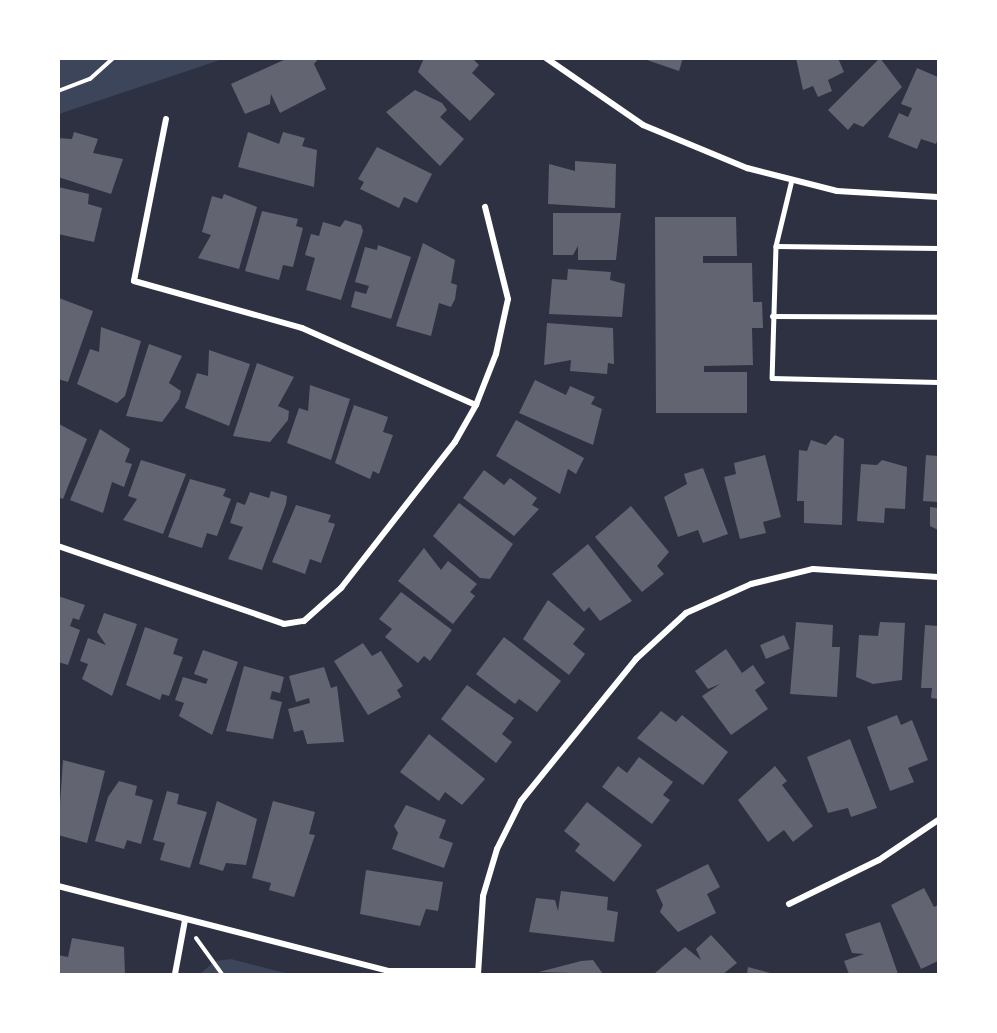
<!DOCTYPE html>
<html>
<head>
<meta charset="utf-8">
<style>
  body { margin:0 }
  #map { position:relative; width:997px; height:1033px; overflow:hidden; background:#2d3142; font-family:Jost,sans-serif }
  div>[style] { position:absolute }
  [style*='--x'] { left:calc(var(--x)*1px); top:calc(var(--y)*1px); width:calc(var(--w)*1px); rotate:calc(var(--a)*1deg) }
  .green>* { inset:0; background:#3c4559 }
  .building>* { inset:0; background:#626471; transform-origin:0 0 }
  .path>* { height:4px; margin:-2px; padding:0 2px; transform-origin:2px; border-radius:2px; background:#fff }
  .service>* { height:4.5px; margin:-2.25px; padding:0 2.25px; transform-origin:2.25px; border-radius:2.25px; background:#fff }
  .minor>* { height:6px; margin:-3px; padding:0 3px; transform-origin:3px; border-radius:3px; background:#fff }
  span { translate:-50% -50%; white-space:nowrap; text-align:center; line-height:1.15; -webkit-text-stroke:6px #fff; paint-order:stroke }
  .frame { position:absolute; inset:0; border:60px solid #fff; pointer-events:none }
</style>
</head>
<body>
<div id="map">
  <div class="green">
    <i style="clip-path:polygon(59px 59px,223px 59px,59px 114px)"></i>
    <i style="clip-path:polygon(231px 959px,289px 974px,200px 974px,215px 961px)"></i>
  </div>
  <div class="building">
    <i style="clip-path:polygon(288px 58px,319px 58px,314px 64px,326px 89px,280px 113px,271px 94px,270px 104px,245px 114px,231px 84px)"></i>
    <i style="clip-path:polygon(424px 58px,472px 58px,479px 65px,472px 73px,495px 94px,470px 121px,418px 72px)"></i>
    <i style="clip-path:polygon(641px 58px,683px 58px,679px 71px)"></i>
    <i style="clip-path:polygon(796px 58px,838px 58px,844px 72px,828px 80px,832px 91px,818px 97px,813px 86px,803px 90px)"></i>
    <i style="clip-path:polygon(880px 58px,902px 87px,863px 127px,854px 123px,848px 130px,828px 110px)"></i>
    <i style="clip-path:polygon(917px 68px,938px 77px,938px 138px,936px 144px,921px 139px,917px 149px,888px 137px,899px 113px,908px 117px,912px 108px,901px 104px)"></i>
    <i style="clip-path:polygon(415px 90px,442px 103px,447px 110px,440px 117px,464px 139px,440px 166px,386px 112px)"></i>
    <i style="clip-path:polygon(74px 132px,98px 139px,93px 153px,123px 159px,111px 194px,58px 177px,58px 138px,72px 139px)"></i>
    <i style="clip-path:polygon(248px 132px,279px 144px,283px 132px,305px 138px,302px 146px,317px 150px,314px 187px,238px 167px)"></i>
    <i style="clip-path:polygon(377px 147px,432px 174px,417px 203px,404px 197px,399px 208px,360px 189px,364px 182px,358px 179px)"></i>
    <i style="clip-path:polygon(575px 161px,616px 164px,615px 208px,548px 204px,549px 164px,575px 171px)"></i>
    <i style="clip-path:polygon(58px 187px,89px 194px,88px 204px,102px 208px,94px 242px,58px 234px)"></i>
    <i style="clip-path:polygon(224px 194px,257px 207px,239px 269px,198px 258px,211px 235px,202px 232px,212px 196px,222px 199px)"></i>
    <i style="clip-path:polygon(262px 211px,298px 219px,296px 226px,303px 228px,293px 267px,283px 265px,279px 280px,245px 271px)"></i>
    <i style="clip-path:polygon(553px 213px,621px 213px,616px 260px,578px 260px,578px 246px,573px 255px,553px 255px)"></i>
    <i style="clip-path:polygon(655px 217px,736px 217px,737px 256px,703px 256px,703px 263px,752px 263px,753px 302px,762px 302px,763px 328px,752px 328px,753px 365px,704px 366px,704px 372px,747px 372px,747px 413px,656px 413px)"></i>
    <i style="clip-path:polygon(345px 220px,361px 225px,363px 231px,341px 300px,306px 290px,315px 258px,305px 255px,311px 234px,319px 236px,323px 222px,340px 227px)"></i>
    <i style="clip-path:polygon(423px 243px,455px 260px,451px 283px,457px 285px,455px 299px,451px 307px,439px 303px,431px 336px,396px 326px)"></i>
    <i style="clip-path:polygon(378px 245px,411px 257px,391px 319px,351px 307px,355px 291px,366px 294px,369px 286px,355px 282px,365px 247px,377px 250px)"></i>
    <i style="clip-path:polygon(568px 269px,611px 272px,610px 280px,625px 284px,622px 317px,549px 314px,552px 279px,567px 280px)"></i>
    <i style="clip-path:polygon(59px 298px,93px 311px,68px 382px,58px 379px)"></i>
    <i style="clip-path:polygon(547px 323px,613px 328px,614px 364px,608px 363px,607px 374px,570px 371px,571px 360px,544px 365px)"></i>
    <i style="clip-path:polygon(101px 327px,141px 341px,125px 396px,117px 403px,77px 384px,90px 349px,99px 352px)"></i>
    <i style="clip-path:polygon(149px 344px,182px 356px,169px 383px,181px 391px,179px 399px,162px 422px,126px 416px)"></i>
    <i style="clip-path:polygon(209px 350px,250px 364px,229px 426px,185px 408px,197px 373px,208px 376px)"></i>
    <i style="clip-path:polygon(257px 363px,294px 377px,278px 406px,289px 411px,288px 420px,270px 442px,233px 436px)"></i>
    <i style="clip-path:polygon(535px 380px,566px 395px,570px 386px,595px 397px,591px 404px,602px 409px,593px 445px,519px 413px)"></i>
    <i style="clip-path:polygon(310px 385px,350px 399px,331px 460px,287px 443px,299px 408px,308px 411px)"></i>
    <i style="clip-path:polygon(354px 405px,388px 417px,383px 432px,393px 435px,379px 474px,373px 471px,370px 479px,335px 463px)"></i>
    <i style="clip-path:polygon(516px 420px,584px 458px,576px 474px,568px 469px,560px 494px,496px 456px)"></i>
    <i style="clip-path:polygon(59px 424px,87px 439px,63px 499px,58px 497px)"></i>
    <i style="clip-path:polygon(100px 429px,130px 449px,125px 462px,132px 464px,124px 487px,112px 482px,103px 513px,70px 500px)"></i>
    <i style="clip-path:polygon(835px 435px,844px 439px,842px 525px,804px 523px,804px 501px,797px 501px,799px 450px,807px 451px,811px 440px,826px 445px)"></i>
    <i style="clip-path:polygon(765px 455px,781px 517px,763px 522px,766px 533px,740px 539px,724px 477px,736px 474px,734px 463px)"></i>
    <i style="clip-path:polygon(926px 455px,938px 456px,938px 502px,923px 501px)"></i>
    <i style="clip-path:polygon(141px 460px,186px 474px,163px 534px,123px 520px,137px 499px,128px 496px)"></i>
    <i style="clip-path:polygon(882px 460px,907px 467px,905px 509px,885px 508px,884px 523px,857px 521px,861px 464px,877px 465px)"></i>
    <i style="clip-path:polygon(703px 468px,728px 534px,703px 543px,698px 530px,678px 537px,664px 497px,687px 484px,684px 474px)"></i>
    <i style="clip-path:polygon(484px 470px,504px 485px,510px 478px,537px 498px,532px 505px,539px 509px,514px 536px,463px 498px)"></i>
    <i style="clip-path:polygon(190px 479px,226px 489px,223px 496px,231px 499px,217px 536px,207px 533px,202px 548px,168px 537px)"></i>
    <i style="clip-path:polygon(271px 491px,287px 496px,286px 504px,262px 570px,228px 559px,243px 527px,230px 523px,237px 502px,245px 505px,250px 492px,269px 498px)"></i>
    <i style="clip-path:polygon(459px 503px,513px 544px,490px 579px,480px 578px,433px 536px)"></i>
    <i style="clip-path:polygon(296px 505px,331px 515px,328px 522px,335px 524px,321px 563px,310px 559px,305px 574px,272px 562px)"></i>
    <i style="clip-path:polygon(631px 506px,669px 552px,657px 566px,664px 574px,642px 592px,595px 537px)"></i>
    <i style="clip-path:polygon(930px 507px,938px 508px,938px 530px,930px 526px)"></i>
    <i style="clip-path:polygon(588px 544px,632px 601px,600px 621px,589px 607px,584px 612px,552px 574px)"></i>
    <i style="clip-path:polygon(424px 548px,441px 570px,448px 561px,477px 584px,470px 592px,475px 596px,453px 624px,398px 581px)"></i>
    <i style="clip-path:polygon(401px 592px,452px 630px,430px 661px,424px 656px,418px 663px,385px 637px,392px 629px,379px 619px)"></i>
    <i style="clip-path:polygon(58px 596px,85px 605px,79px 620px,73px 618px,70px 626px,80px 630px,68px 665px,58px 662px)"></i>
    <i style="clip-path:polygon(548px 600px,585px 629px,573px 644px,585px 654px,569px 675px,523px 639px)"></i>
    <i style="clip-path:polygon(104px 613px,137px 624px,112px 696px,82px 679px,88px 664px,80px 661px,88px 638px,106px 645px,97px 632px)"></i>
    <i style="clip-path:polygon(796px 622px,833px 625px,832px 647px,840px 647px,837px 697px,790px 694px)"></i>
    <i style="clip-path:polygon(880px 622px,905px 623px,902px 680px,873px 684px,856px 677px,859px 635px,878px 636px)"></i>
    <i style="clip-path:polygon(925px 625px,938px 626px,938px 699px,931px 698px,932px 688px,921px 688px)"></i>
    <i style="clip-path:polygon(145px 627px,178px 639px,173px 654px,183px 657px,169px 696px,162px 694px,160px 700px,126px 685px)"></i>
    <i style="left:784px;top:635px;width:15px;height:26px;rotate:67deg"></i>
    <i style="clip-path:polygon(504px 637px,561px 681px,537px 712px,519px 699px,515px 704px,476px 674px)"></i>
    <i style="clip-path:polygon(363px 643px,372px 656px,381px 651px,403px 686px,397px 690px,401px 697px,368px 715px,334px 661px)"></i>
    <i style="clip-path:polygon(726px 649px,742px 673px,753px 665px,765px 683px,755px 690px,768px 709px,731px 735px,702px 696px,720px 684px,708px 689px,695px 671px)"></i>
    <i style="clip-path:polygon(203px 650px,238px 662px,212px 735px,179px 716px,184px 703px,175px 700px,183px 677px,206px 684px,208px 679px,194px 674px)"></i>
    <i style="clip-path:polygon(244px 666px,284px 677px,280px 693px,272px 691px,270px 699px,282px 702px,273px 739px,226px 731px)"></i>
    <i style="clip-path:polygon(324px 667px,331px 688px,337px 686px,344px 742px,307px 744px,303px 730px,294px 732px,288px 709px,310px 703px,309px 698px,296px 702px,289px 676px)"></i>
    <i style="clip-path:polygon(467px 685px,514px 718px,502px 734px,512px 742px,496px 763px,441px 719px)"></i>
    <i style="clip-path:polygon(661px 711px,676px 722px,682px 715px,728px 752px,703px 785px,637px 738px)"></i>
    <i style="clip-path:polygon(897px 715px,901px 725px,912px 720px,928px 760px,908px 768px,914px 782px,890px 791px,867px 727px)"></i>
    <i style="clip-path:polygon(429px 734px,485px 779px,462px 805px,445px 792px,439px 801px,400px 772px)"></i>
    <i style="clip-path:polygon(850px 739px,877px 808px,851px 817px,848px 808px,828px 813px,807px 757px)"></i>
    <i style="clip-path:polygon(639px 757px,673px 782px,663px 795px,670px 800px,652px 824px,602px 787px,618px 766px,627px 773px)"></i>
    <i style="clip-path:polygon(63px 760px,105px 771px,87px 843px,58px 835px)"></i>
    <i style="clip-path:polygon(775px 766px,787px 781px,782px 785px,813px 826px,793px 842px,784px 830px,768px 842px,738px 800px)"></i>
    <i style="clip-path:polygon(119px 781px,137px 786px,135px 795px,153px 800px,141px 844px,127px 840px,124px 849px,95px 841px,108px 797px)"></i>
    <i style="clip-path:polygon(167px 791px,179px 794px,177px 804px,207px 812px,190px 868px,160px 860px,165px 843px,153px 840px)"></i>
    <i style="clip-path:polygon(217px 801px,257px 819px,246px 865px,226px 863px,223px 871px,199px 864px)"></i>
    <i style="clip-path:polygon(273px 801px,315px 812px,309px 834px,315px 835px,294px 897px,269px 890px,271px 883px,252px 878px)"></i>
    <i style="clip-path:polygon(587px 802px,642px 845px,614px 882px,575px 851px,580px 844px,564px 831px)"></i>
    <i style="clip-path:polygon(406px 805px,446px 820px,439px 838px,453px 843px,444px 868px,392px 849px,398px 833px,394px 826px)"></i>
    <i style="clip-path:polygon(708px 864px,720px 887px,707px 894px,716px 913px,678px 932px,660px 912px,663px 905px,656px 890px)"></i>
    <i style="clip-path:polygon(366px 870px,443px 882px,438px 911px,426px 909px,420px 926px,360px 914px)"></i>
    <i style="clip-path:polygon(924px 888px,934px 907px,938px 905px,938px 961px,921px 969px,891px 905px)"></i>
    <i style="clip-path:polygon(561px 891px,608px 897px,607px 910px,618px 912px,614px 942px,529px 932px,536px 898px,555px 900px,558px 911px)"></i>
    <i style="clip-path:polygon(880px 922px,898px 974px,849px 974px,844px 961px,864px 954px,852px 953px,845px 934px)"></i>
    <i style="clip-path:polygon(711px 935px,737px 963px,723px 974px,654px 974px,685px 947px,701px 960px,696px 949px)"></i>
    <i style="clip-path:polygon(72px 938px,124px 947px,125px 974px,58px 974px,58px 955px,68px 957px)"></i>
    <i style="clip-path:polygon(593px 960px,603px 974px,539px 972px,581px 961px)"></i>
    <i style="clip-path:polygon(748px 967px,774px 974px,747px 974px)"></i>
  </div>
  <div class="path">
    <i style="--x:58;--y:91;--w:34;--a:-21"></i>
    <i style="--x:90;--y:79;--w:31;--a:-42"></i>
    <i style="--x:196;--y:938;--w:44;--a:54.2"></i>
  </div>
  <div class="service">
    <i style="--x:792;--y:180;--w:68;--a:103.6"></i>
    <i style="--x:776;--y:246;--w:132;--a:91.7"></i>
    <i style="--x:772;--y:378;--w:166;--a:1.4"></i>
    <i style="--x:776;--y:246;--w:162;--a:0.7"></i>
    <i style="--x:772;--y:316;--w:166;--a:0.3"></i>
  </div>
  <div class="minor">
    <i style="--x:546;--y:58;--w:118;--a:34.6"></i>
    <i style="--x:643;--y:125;--w:113;--a:22.5"></i>
    <i style="--x:747;--y:168;--w:93;--a:14.3"></i>
    <i style="--x:837;--y:191;--w:101;--a:3.4"></i>
    <i style="--x:166;--y:119;--w:165;--a:101.2"></i>
    <i style="--x:134;--y:281;--w:174;--a:15.6"></i>
    <i style="--x:302;--y:328;--w:190;--a:23.9"></i>
    <i style="--x:58;--y:546;--w:239;--a:19"></i>
    <i style="--x:284;--y:624;--w:20;--a:-9"></i>
    <i style="--x:304;--y:621;--w:50;--a:-41.7"></i>
    <i style="--x:341;--y:588;--w:185;--a:-52"></i>
    <i style="--x:455;--y:442;--w:43;--a:-60.4"></i>
    <i style="--x:476;--y:405;--w:55;--a:-68.6"></i>
    <i style="--x:496;--y:354;--w:56;--a:-77.7"></i>
    <i style="--x:508;--y:299;--w:95;--a:-104"></i>
    <i style="--x:58;--y:886;--w:341;--a:14.4"></i>
    <i style="--x:388;--y:971;--w:89;--a:0"></i>
    <i style="--x:789;--y:904;--w:100;--a:-26.1"></i>
    <i style="--x:879;--y:860;--w:71;--a:-34.1"></i>
    <i style="--x:175;--y:974;--w:55;--a:-79.5"></i>
    <i style="--x:478;--y:974;--w:78;--a:-86.3"></i>
    <i style="--x:483;--y:896;--w:49;--a:-73.4"></i>
    <i style="--x:497;--y:849;--w:54;--a:-63.4"></i>
    <i style="--x:521;--y:801;--w:183;--a:-51"></i>
    <i style="--x:636;--y:659;--w:68;--a:-42.6"></i>
    <i style="--x:686;--y:613;--w:71;--a:-24"></i>
    <i style="--x:751;--y:584;--w:64;--a:-13.6"></i>
    <i style="--x:813;--y:569;--w:125;--a:3.7"></i>
  </div>
  <div class="frame"></div>
</div>
</body>
</html>
